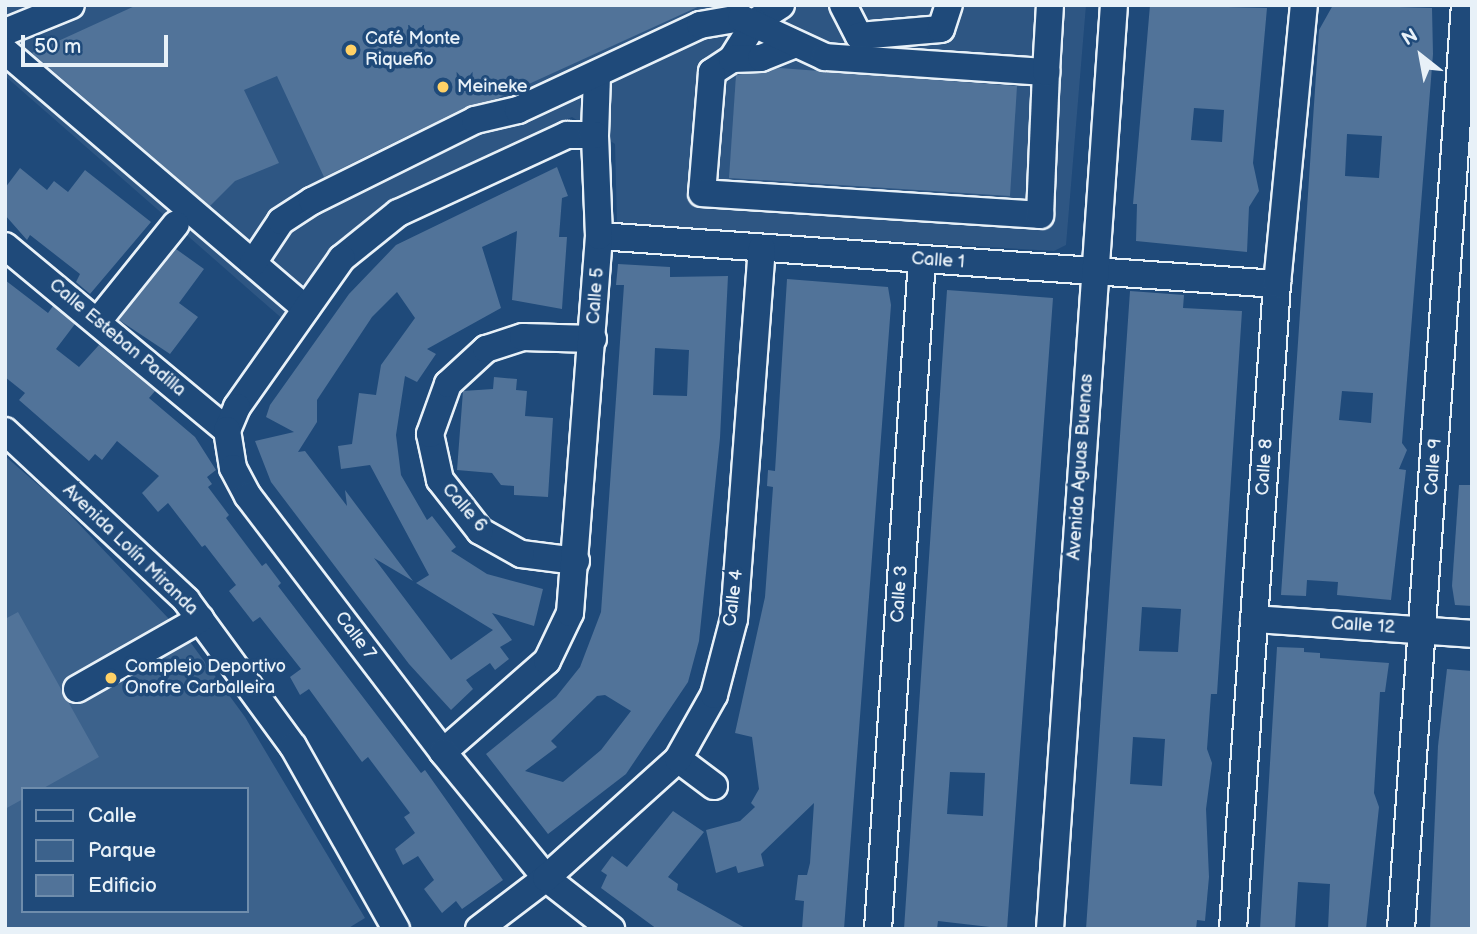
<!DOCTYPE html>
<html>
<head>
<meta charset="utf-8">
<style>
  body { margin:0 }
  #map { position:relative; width:1477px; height:934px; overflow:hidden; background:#1f4a7a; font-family:"Balsamiq Sans",sans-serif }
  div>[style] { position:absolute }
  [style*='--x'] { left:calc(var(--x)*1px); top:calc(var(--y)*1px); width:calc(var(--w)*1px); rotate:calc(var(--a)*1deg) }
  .built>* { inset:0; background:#2e5683 }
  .green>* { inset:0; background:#3c628c }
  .building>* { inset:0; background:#517399 }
  .roads { filter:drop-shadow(2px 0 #e8f1f8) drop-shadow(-2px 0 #e8f1f8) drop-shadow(0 2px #e8f1f8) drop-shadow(0 -2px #e8f1f8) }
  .minor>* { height:26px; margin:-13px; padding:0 13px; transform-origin:13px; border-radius:13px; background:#1f4a7a }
  .dots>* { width:19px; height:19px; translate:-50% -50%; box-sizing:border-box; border:4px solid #1f4a7a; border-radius:50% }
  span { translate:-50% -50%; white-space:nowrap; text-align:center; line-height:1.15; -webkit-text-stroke:7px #1f4a7a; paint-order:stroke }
  .poi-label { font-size:18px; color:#e8f1f8 }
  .left { translate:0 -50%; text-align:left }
  .street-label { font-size:18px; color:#e8f1f8 }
  .frame { position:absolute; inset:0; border:7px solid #e8f1f8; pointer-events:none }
  .legend { position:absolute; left:21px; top:787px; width:228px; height:126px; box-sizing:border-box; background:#1f4a7a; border:2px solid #6f8dac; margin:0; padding:9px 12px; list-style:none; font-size:21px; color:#e8f1f8 }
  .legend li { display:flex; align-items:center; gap:14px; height:35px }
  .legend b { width:35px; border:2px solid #6f8dac }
  .north { position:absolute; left:1386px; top:21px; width:70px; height:70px; -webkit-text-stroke:5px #1f4a7a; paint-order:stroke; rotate:329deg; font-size:19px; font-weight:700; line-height:28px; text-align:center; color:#e8f1f8 }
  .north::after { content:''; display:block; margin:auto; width:24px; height:32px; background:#e8f1f8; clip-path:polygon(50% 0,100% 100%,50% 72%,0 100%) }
  .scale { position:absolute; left:21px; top:35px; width:147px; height:32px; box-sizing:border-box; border:4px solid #e8f1f8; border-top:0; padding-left:9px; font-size:21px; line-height:24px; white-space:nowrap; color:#e8f1f8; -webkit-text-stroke:5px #1f4a7a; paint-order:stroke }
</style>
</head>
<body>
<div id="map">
  <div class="built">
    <i style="clip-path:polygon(5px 5px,1086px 5px,1066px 245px,1054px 251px,617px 224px,615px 144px,572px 117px,393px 198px,339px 242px,285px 321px,5px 76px)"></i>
  </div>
  <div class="green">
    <i style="clip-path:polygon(evenodd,5px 456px,58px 502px,188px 639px,245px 717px,365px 918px,347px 929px,5px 929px,5px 456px,23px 789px,247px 789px,247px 911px,23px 911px,23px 789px)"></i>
  </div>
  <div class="building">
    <i style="clip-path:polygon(137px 5px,702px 5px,496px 99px,468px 106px,324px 177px,277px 76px,244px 90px,279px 163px,235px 181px,210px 206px,32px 53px)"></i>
    <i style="clip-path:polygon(evenodd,1150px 5px,1267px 8px,1253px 163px,1259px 191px,1249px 207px,1247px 252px,1136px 241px,1137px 204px,1133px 204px,1150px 5px,1194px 108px,1224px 110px,1222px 142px,1191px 140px,1194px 108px)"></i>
    <i style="clip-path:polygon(evenodd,1333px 5px,1432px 8px,1433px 54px,1402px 443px,1407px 450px,1399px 469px,1406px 470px,1391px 600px,1337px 595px,1338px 582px,1307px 580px,1306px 596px,1281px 595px,1319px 30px,1333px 5px,1347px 134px,1382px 136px,1379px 178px,1345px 176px,1347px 134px,1333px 5px,1342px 391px,1373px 393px,1371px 423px,1339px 420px,1342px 391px)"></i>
    <i style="clip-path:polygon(780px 68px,1017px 86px,1010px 196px,729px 178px,736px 75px)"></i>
    <i style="clip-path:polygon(evenodd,557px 167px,568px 196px,562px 198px,559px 237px,567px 237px,562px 309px,512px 300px,517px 231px,482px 247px,501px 308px,427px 349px,436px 354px,417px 382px,405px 376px,396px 435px,401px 475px,427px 520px,432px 516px,456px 547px,451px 551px,487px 574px,543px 589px,534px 626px,492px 613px,512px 640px,500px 647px,509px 659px,495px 670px,490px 663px,466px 680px,473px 689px,451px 710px,409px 664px,271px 482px,255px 441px,294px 432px,266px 417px,270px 405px,349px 294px,396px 245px,557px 167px,397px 292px,415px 318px,381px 365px,376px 395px,359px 393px,352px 444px,338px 446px,341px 469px,370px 465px,429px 575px,416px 583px,493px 630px,451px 660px,374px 558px,413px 581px,345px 490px,347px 506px,305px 451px,298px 452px,317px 422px,317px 400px,372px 317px,397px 292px)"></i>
    <i style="clip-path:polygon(20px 168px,47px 190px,54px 181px,68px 192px,85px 170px,151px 222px,90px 294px,76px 282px,80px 274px,30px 235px,27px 240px,5px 215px,5px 188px)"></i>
    <i style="clip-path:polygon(176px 249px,204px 269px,179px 303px,198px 317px,170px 354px,119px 320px)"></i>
    <i style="clip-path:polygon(evenodd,618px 264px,670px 267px,670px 277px,728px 276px,720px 438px,699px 641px,688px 682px,626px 774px,548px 834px,486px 754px,556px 697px,580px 667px,601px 612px,624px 285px,616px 285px,618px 264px,655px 348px,689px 350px,687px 396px,653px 395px,655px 348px,618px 264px,605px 695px,631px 711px,601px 750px,563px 782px,525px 771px,557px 747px,551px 741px,597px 696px,605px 695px)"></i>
    <i style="clip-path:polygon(787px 279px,888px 287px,891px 305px,844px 929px,802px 929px,804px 901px,795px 900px,798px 875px,807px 875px,810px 863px,814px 803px,761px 854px,764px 866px,738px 873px,736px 866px,716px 873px,706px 830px,740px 821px,755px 807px,751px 803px,759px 789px,752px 737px,735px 733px,765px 597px,773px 487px,767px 486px,768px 470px,775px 471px)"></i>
    <i style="clip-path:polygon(5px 280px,48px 313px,53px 306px,75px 324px,56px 349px,79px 367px,99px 345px,155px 391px,149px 398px,195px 437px,216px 470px,207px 477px,212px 484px,208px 487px,229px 515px,226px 518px,262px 566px,266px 563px,281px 583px,278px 586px,421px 773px,425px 770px,503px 880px,462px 909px,456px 901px,442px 913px,424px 889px,434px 880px,418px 856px,403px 865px,395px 849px,415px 833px,404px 817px,410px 813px,368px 757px,362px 762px,309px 689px,300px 695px,290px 677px,301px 669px,260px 617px,253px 622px,229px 591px,236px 585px,205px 545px,202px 547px,168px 503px,158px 512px,142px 493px,159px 476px,117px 441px,102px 460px,95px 454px,89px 461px,19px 400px,25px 393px,5px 377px)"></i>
    <i style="clip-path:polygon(evenodd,947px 290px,1053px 298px,1007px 929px,938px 921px,937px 929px,904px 929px,947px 290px,950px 772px,985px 773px,983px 816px,947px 814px,950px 772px)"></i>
    <i style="clip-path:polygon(evenodd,1130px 291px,1184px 295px,1183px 308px,1242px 311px,1217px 694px,1211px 694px,1207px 749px,1212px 763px,1206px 809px,1209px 877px,1205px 921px,1197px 920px,1196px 929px,1086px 929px,1130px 291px,1142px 607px,1181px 609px,1178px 652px,1139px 651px,1142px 607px,1130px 291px,1133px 737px,1165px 739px,1162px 786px,1130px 784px,1133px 737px)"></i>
    <i style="clip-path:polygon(494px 377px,517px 379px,516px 390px,527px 391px,525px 416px,553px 418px,548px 497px,514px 495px,514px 486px,501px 485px,492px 473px,457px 470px,463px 391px,493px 389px)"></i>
    <i style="clip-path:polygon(1459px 485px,1472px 485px,1472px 606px,1455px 605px,1452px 586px)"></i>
    <i style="clip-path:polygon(18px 612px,99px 757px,42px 789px,23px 789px,23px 799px,5px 809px,5px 619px)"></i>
    <i style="clip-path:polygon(1277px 647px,1304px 648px,1304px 652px,1320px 653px,1320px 658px,1389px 663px,1385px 692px,1380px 692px,1374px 793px,1379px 807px,1366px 929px,1328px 929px,1330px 884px,1298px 882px,1295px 929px,1260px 929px)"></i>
    <i style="clip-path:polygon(1447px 669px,1472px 671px,1472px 929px,1430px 929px,1438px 746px)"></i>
    <i style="clip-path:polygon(673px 811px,704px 832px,668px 877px,678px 884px,677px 890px,747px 929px,657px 929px,601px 888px,607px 875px,601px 871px,612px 856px,627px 867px)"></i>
  </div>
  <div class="roads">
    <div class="minor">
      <i style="--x:781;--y:5;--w:31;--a:147"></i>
      <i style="--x:755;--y:22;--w:44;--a:121.9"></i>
      <i style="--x:732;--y:59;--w:24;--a:147"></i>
      <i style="--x:712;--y:72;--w:121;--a:94.7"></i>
      <i style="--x:702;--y:193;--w:339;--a:3.7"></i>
      <i style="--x:1040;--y:215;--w:143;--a:-87.6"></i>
      <i style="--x:843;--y:5;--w:35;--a:63"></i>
      <i style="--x:859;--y:36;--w:82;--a:-4.9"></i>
      <i style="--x:941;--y:29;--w:25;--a:-72"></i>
      <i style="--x:5;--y:32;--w:71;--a:-22.2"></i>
      <i style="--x:5;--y:51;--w:396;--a:40.6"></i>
      <i style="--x:732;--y:59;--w:29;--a:-2"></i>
      <i style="--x:761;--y:58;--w:35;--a:-22"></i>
      <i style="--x:595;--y:135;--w:60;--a:-88.1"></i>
      <i style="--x:599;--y:236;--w:680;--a:4.05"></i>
      <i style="--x:5;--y:246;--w:288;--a:39.7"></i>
      <i style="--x:253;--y:263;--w:50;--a:-56.3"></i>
      <i style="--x:281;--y:221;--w:37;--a:-33"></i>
      <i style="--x:312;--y:201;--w:182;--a:-26.4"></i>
      <i style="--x:475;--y:120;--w:44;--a:-13.1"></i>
      <i style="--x:518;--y:110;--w:201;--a:-25"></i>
      <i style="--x:700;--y:25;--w:42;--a:-9.7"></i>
      <i style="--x:741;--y:18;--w:93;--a:24.9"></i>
      <i style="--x:825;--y:57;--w:222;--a:3.9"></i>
      <i style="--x:1046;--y:72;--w:67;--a:-86.6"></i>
      <i style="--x:98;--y:321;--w:124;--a:-51.2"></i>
      <i style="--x:5;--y:431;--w:248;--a:43"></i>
      <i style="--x:186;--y:600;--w:181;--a:53.8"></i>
      <i style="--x:293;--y:746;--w:210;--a:60.6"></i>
      <i style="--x:576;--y:561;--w:55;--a:-172.7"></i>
      <i style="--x:521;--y:554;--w:47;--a:-150.7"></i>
      <i style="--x:480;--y:531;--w:65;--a:-128.1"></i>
      <i style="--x:440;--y:480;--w:47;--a:-102.3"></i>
      <i style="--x:430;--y:434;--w:53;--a:-70.2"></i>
      <i style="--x:448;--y:384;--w:52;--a:-42.6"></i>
      <i style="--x:486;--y:349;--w:39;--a:-18"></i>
      <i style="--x:523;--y:337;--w:70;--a:1.6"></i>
      <i style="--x:1254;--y:619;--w:219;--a:3.9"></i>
      <i style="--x:77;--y:689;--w:142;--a:-29.6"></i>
      <i style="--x:443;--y:752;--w:138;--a:-41.2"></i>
      <i style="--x:547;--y:661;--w:53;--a:-64.4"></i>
      <i style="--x:570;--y:613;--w:378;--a:-85.6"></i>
      <i style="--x:599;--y:236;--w:101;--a:-92.3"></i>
      <i style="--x:595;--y:135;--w:28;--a:180"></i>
      <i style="--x:567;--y:135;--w:186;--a:155.2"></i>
      <i style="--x:398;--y:213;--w:72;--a:141.2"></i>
      <i style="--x:342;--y:258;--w:182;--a:125.2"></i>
      <i style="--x:237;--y:407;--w:25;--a:113"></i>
      <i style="--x:227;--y:430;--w:38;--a:81"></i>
      <i style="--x:233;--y:468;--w:32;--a:62"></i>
      <i style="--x:248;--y:496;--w:322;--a:52.7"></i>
      <i style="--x:443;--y:752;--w:163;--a:50.7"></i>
      <i style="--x:546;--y:878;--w:83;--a:38.1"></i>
      <i style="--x:678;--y:759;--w:45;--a:36.9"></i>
      <i style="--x:479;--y:929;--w:84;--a:-37.3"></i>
      <i style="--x:546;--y:878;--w:178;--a:-42"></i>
      <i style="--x:678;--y:759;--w:73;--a:-60.6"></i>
      <i style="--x:714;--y:695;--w:79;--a:-75.3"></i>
      <i style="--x:734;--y:619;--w:372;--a:-85.7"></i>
      <i style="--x:878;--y:929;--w:671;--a:-86.24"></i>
      <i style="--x:1050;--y:929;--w:926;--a:-86.04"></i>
      <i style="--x:1233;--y:929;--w:646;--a:-86.1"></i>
      <i style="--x:1277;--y:284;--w:280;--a:-84.5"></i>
      <i style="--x:1401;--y:929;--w:926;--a:-86.04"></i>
    </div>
  </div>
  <div class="dots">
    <i style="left:351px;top:50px;background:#ffd166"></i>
    <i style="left:443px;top:87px;background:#ffd166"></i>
    <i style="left:111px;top:678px;background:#ffd166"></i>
  </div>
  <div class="poi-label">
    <span class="left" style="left:365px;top:50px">Café Monte<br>Riqueño</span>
    <span class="left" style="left:457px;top:87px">Meineke</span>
    <span class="left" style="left:125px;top:678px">Complejo Deportivo<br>Onofre Carballeira</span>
  </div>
  <div class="street-label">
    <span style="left:938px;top:261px;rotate:4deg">Calle 1</span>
    <span style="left:596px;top:296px;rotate:-86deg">Calle 5</span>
    <span style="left:117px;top:338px;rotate:40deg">Calle Esteban Padilla</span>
    <span style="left:1081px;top:467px;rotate:-86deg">Avenida Aguas Buenas</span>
    <span style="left:1265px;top:467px;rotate:-86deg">Calle 8</span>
    <span style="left:1434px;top:467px;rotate:-86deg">Calle 9</span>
    <span style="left:464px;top:508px;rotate:49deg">Calle 6</span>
    <span style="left:130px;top:550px;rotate:44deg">Avenida Lolín Miranda</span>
    <span style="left:900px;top:594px;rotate:-86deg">Calle 3</span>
    <span style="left:734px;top:598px;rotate:-83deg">Calle 4</span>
    <span style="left:1363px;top:626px;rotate:4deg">Calle 12</span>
    <span style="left:355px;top:636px;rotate:53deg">Calle 7</span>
  </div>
  <div class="frame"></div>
  <ul class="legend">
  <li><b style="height:9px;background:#1f4a7a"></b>Calle</li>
  <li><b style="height:19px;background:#3c628c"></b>Parque</li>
  <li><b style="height:19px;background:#517399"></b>Edificio</li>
  </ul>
  <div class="north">N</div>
  <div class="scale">50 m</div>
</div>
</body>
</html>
